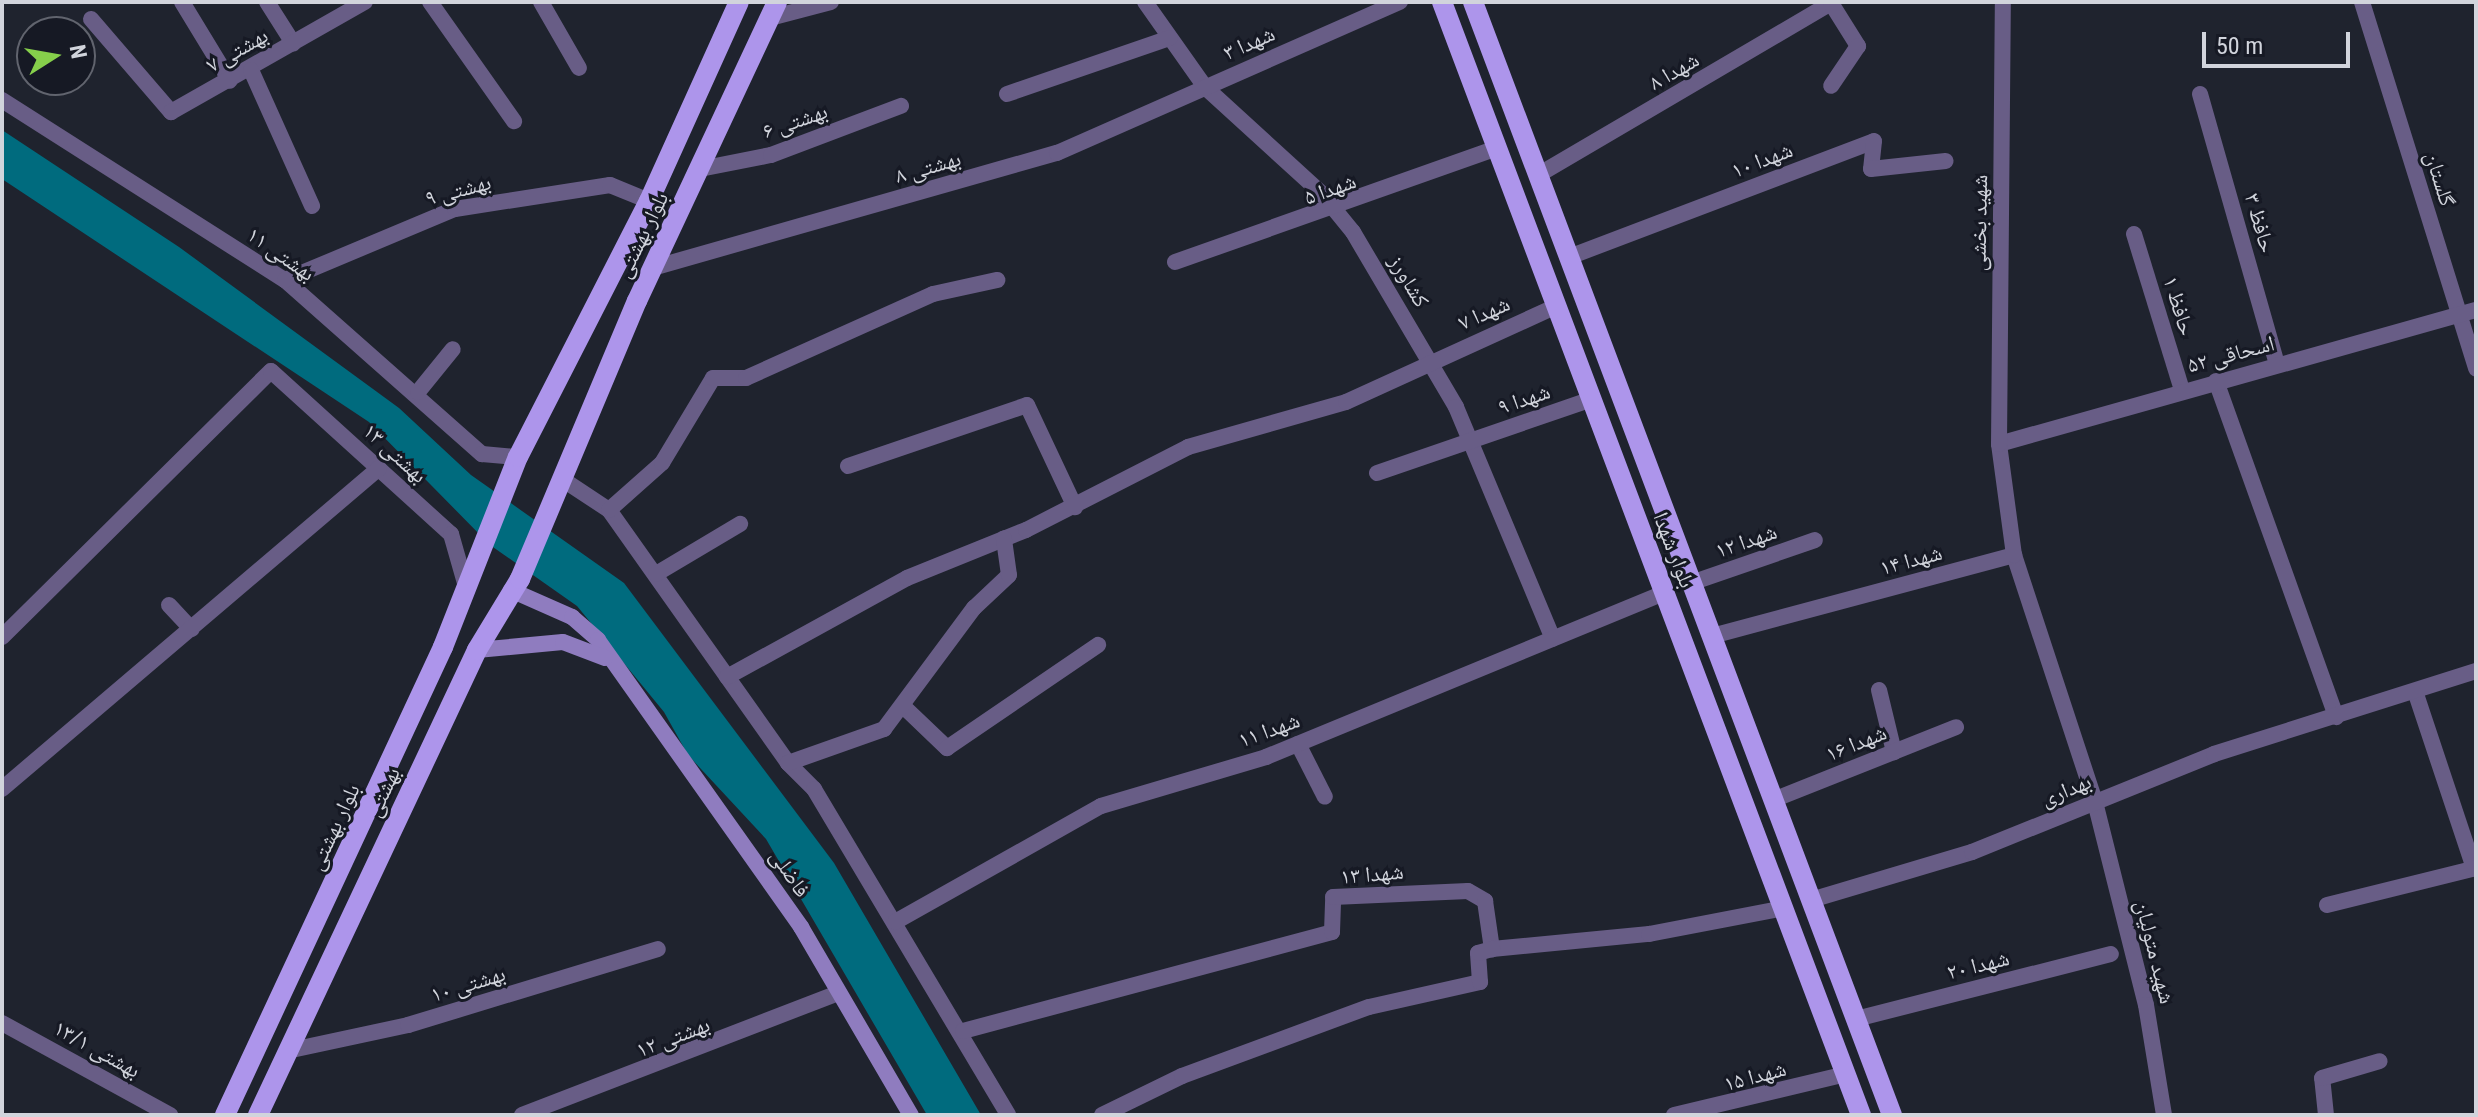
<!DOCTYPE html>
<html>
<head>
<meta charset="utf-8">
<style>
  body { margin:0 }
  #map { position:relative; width:2478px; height:1117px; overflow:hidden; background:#1f232e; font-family:"Roboto Condensed","Noto Naskh Arabic",sans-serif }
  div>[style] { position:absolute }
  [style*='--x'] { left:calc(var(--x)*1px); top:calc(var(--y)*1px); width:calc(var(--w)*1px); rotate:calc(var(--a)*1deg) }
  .water>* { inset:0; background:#006b7e }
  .street>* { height:16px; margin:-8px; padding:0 8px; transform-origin:8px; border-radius:8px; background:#685d86 }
  .secondary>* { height:16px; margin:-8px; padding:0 8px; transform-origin:8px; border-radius:8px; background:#8f7cbf }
  .primary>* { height:20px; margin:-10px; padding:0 10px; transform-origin:10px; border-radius:10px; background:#ad95eb }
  span { translate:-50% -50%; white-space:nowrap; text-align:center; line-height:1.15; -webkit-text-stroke:6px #161924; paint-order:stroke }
  .street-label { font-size:22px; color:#d1d4dc }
  .frame { position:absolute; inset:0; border:4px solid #d1d4dc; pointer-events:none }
  .north { position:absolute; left:16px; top:16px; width:80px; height:80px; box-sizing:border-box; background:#161924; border:2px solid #61646e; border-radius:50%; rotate:79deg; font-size:22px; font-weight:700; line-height:32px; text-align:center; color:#d1d4dc }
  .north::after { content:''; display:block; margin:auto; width:28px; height:36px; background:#86cf4b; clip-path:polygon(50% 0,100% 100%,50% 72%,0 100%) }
  .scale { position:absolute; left:2202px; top:32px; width:148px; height:36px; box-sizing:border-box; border:4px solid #d1d4dc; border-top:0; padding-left:10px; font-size:24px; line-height:28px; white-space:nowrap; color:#d1d4dc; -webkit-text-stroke:6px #161924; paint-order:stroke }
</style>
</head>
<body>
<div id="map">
  <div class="water">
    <i style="clip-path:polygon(2px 130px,179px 247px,399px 408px,471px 475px,624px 583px,834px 863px,981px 1115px,927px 1115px,766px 839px,688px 755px,664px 712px,577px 606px,490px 545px,369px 422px,2px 179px)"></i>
  </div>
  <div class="street">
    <i style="--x:182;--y:2;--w:92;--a:58.7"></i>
    <i style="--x:267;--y:2;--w:49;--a:57.6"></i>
    <i style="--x:430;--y:2;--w:146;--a:54.8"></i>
    <i style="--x:541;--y:2;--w:76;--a:60.1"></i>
    <i style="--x:1145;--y:2;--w:104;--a:54.8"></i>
    <i style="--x:1205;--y:87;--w:159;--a:42.4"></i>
    <i style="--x:1322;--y:194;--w:49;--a:50.8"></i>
    <i style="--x:1353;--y:232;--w:203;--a:59.5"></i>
    <i style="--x:1456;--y:407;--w:251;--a:67.3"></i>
    <i style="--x:2362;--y:2;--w:384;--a:72.7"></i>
    <i style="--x:770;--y:18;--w:63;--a:-14.7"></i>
    <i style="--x:91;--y:19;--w:123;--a:49.3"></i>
    <i style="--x:171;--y:112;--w:223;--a:-29.6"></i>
    <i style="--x:251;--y:70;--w:149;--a:65.8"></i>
    <i style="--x:1007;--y:94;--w:172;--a:-19"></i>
    <i style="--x:2200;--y:94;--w:281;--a:74.1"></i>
    <i style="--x:2;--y:100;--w:335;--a:32.5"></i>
    <i style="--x:285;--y:280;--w:263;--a:41.5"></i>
    <i style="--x:482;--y:454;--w:36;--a:5"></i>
    <i style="--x:700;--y:169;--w:72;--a:-11.2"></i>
    <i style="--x:771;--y:155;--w:139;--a:-20.7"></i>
    <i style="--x:1538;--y:175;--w:340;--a:-30.4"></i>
    <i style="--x:1831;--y:3;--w:51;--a:57.9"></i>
    <i style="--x:1858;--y:46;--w:48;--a:124"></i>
    <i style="--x:2134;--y:234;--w:163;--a:72.9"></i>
    <i style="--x:1569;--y:257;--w:326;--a:-20.8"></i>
    <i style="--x:1874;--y:141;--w:28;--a:96"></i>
    <i style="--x:1871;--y:169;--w:75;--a:-6.1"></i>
    <i style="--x:1175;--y:262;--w:342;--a:-19.5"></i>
    <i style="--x:656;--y:267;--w:417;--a:-15.9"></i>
    <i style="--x:1057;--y:153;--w:375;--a:-23.8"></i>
    <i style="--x:285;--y:280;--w:184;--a:-22.7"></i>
    <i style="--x:455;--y:209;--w:157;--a:-8.8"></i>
    <i style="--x:610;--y:185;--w:42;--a:22.3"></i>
    <i style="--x:2216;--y:381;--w:357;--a:70.3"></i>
    <i style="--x:418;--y:392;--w:55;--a:-50.9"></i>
    <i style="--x:1999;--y:444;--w:495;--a:-15.7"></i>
    <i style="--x:848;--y:466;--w:189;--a:-18.8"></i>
    <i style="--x:1027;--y:405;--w:113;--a:64.8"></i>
    <i style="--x:1377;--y:473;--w:227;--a:-19"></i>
    <i style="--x:562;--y:479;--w:56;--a:33.4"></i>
    <i style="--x:609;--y:510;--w:310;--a:54.7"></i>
    <i style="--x:788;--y:763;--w:37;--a:45"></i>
    <i style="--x:814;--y:789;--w:379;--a:59.2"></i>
    <i style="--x:609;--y:510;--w:71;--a:-41.6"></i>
    <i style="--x:662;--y:463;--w:99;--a:-59"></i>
    <i style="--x:713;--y:378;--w:33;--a:0"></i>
    <i style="--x:746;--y:378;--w:205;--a:-24.2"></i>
    <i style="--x:933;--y:294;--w:66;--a:-12.3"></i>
    <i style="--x:2014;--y:555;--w:260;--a:71.8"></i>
    <i style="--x:2095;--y:802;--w:209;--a:75.9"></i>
    <i style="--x:2146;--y:1005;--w:111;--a:80.7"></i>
    <i style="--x:656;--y:574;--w:98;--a:-30.8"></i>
    <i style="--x:1691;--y:583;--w:131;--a:-19.1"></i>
    <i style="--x:169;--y:605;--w:33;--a:47"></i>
    <i style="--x:1712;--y:636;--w:313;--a:-15"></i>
    <i style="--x:2014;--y:555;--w:112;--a:-97.7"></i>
    <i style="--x:1999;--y:444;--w:442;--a:-89.5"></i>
    <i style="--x:2;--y:637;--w:378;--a:-44.7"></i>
    <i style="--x:271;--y:371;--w:243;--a:42.2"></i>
    <i style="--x:451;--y:534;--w:51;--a:74.1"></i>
    <i style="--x:727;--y:677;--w:205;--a:-28.8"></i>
    <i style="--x:907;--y:578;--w:128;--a:-22"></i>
    <i style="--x:1026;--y:530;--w:182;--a:-27.1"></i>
    <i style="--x:1188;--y:447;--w:164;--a:-15.9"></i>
    <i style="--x:1346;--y:402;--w:232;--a:-24.5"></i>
    <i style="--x:1879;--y:690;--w:64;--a:76.4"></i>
    <i style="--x:2415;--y:691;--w:187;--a:71.6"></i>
    <i style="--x:903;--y:706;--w:61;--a:43.7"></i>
    <i style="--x:947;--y:748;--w:183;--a:-34.3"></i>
    <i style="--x:1298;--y:744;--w:59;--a:63"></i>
    <i style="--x:788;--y:763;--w:102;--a:-19.5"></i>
    <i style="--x:884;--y:729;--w:151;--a:-53.4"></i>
    <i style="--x:974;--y:608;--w:48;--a:-43.3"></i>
    <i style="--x:1009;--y:575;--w:37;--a:-98"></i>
    <i style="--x:2;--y:789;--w:495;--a:-40.4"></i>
    <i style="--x:1773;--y:800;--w:197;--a:-21.7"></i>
    <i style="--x:1811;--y:900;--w:168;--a:-16.6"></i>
    <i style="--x:1972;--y:852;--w:261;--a:-22"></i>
    <i style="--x:2214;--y:754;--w:275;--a:-17.6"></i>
    <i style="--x:2327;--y:905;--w:154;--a:-13.9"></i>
    <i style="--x:895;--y:922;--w:236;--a:-29.4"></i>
    <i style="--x:1101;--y:806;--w:172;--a:-16.5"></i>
    <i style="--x:1266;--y:757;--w:430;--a:-22.4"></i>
    <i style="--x:1856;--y:1019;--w:263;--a:-14.3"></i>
    <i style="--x:2;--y:1023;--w:192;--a:28.7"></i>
    <i style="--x:963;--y:1031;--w:382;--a:-15"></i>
    <i style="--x:1332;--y:932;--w:35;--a:-88"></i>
    <i style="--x:1333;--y:897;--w:135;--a:-2.5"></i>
    <i style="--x:1468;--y:891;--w:20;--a:30"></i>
    <i style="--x:1485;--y:901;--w:49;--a:81.7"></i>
    <i style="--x:1492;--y:949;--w:158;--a:-5.5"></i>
    <i style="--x:1649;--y:934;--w:137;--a:-10.9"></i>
    <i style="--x:287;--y:1051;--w:124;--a:-12.1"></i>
    <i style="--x:408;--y:1025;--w:261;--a:-16.9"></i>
    <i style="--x:522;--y:1115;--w:339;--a:-21.1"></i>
    <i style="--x:1102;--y:1115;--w:89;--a:-26"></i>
    <i style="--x:1182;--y:1076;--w:199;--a:-20.3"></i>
    <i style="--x:1369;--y:1007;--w:114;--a:-12.7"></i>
    <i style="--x:1480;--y:982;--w:29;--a:-94"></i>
    <i style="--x:1478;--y:953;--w:15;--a:-16"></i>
    <i style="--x:1674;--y:1115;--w:177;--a:-13.4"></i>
    <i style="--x:2326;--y:1115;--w:37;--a:-96"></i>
    <i style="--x:2322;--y:1078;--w:60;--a:-16.3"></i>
  </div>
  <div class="secondary">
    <i style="--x:511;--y:590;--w:67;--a:23.9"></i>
    <i style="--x:572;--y:617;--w:35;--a:41"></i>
    <i style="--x:598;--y:640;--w:352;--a:54.7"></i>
    <i style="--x:801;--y:927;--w:218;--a:59.7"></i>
    <i style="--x:477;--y:650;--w:86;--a:-5.3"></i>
    <i style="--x:563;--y:642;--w:45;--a:20.9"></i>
  </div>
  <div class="primary">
    <i style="--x:1442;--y:2;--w:1189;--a:69.37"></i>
    <i style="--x:1473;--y:2;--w:1189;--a:69.37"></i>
    <i style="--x:225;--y:1115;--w:516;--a:-65.02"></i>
    <i style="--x:443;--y:647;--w:204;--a:-68.5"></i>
    <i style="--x:518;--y:457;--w:288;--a:-62.9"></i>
    <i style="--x:649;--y:201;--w:218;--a:-65.7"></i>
    <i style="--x:258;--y:1115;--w:514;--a:-64.78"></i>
    <i style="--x:477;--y:650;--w:83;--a:-58.8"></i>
    <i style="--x:520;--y:579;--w:302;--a:-67.2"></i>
    <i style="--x:637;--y:301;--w:330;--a:-64.9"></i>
  </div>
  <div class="street-label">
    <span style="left:1249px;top:43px;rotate:-24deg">شهدا ۳</span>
    <span style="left:237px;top:50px;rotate:-30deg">بهشتی ۷</span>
    <span style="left:1674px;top:71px;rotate:-30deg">شهدا ۸</span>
    <span style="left:795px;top:121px;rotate:-19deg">بهشتی ۶</span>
    <span style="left:1762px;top:160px;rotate:-21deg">شهدا ۱۰</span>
    <span style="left:928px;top:167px;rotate:-16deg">بهشتی ۸</span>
    <span style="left:2440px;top:179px;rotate:73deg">گلستان</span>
    <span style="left:1330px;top:189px;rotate:-20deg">شهدا ۵</span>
    <span style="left:458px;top:190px;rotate:-15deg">بهشتی ۹</span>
    <span style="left:1979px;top:223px;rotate:-89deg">شهید بخشی</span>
    <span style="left:2260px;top:223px;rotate:74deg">حافظ ۳</span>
    <span style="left:642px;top:235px;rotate:-64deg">بلوار بهشتی</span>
    <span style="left:281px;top:254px;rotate:35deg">بهشتی ۱۱</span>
    <span style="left:1409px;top:281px;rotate:59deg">کشاورز</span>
    <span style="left:2179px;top:306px;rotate:73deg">حافظ ۱</span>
    <span style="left:1484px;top:313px;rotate:-24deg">شهدا ۷</span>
    <span style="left:2231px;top:354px;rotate:-15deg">اسحاقی ۵۲</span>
    <span style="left:1524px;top:399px;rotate:-19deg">شهدا ۹</span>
    <span style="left:395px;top:453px;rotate:42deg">بهشتی ۱۳</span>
    <span style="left:1746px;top:541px;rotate:-19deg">شهدا ۱۲</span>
    <span style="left:1674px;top:550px;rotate:69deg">بلوار شهدا</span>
    <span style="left:1911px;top:560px;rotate:-15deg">شهدا ۱۴</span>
    <span style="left:1269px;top:730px;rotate:-20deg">شهدا ۱۱</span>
    <span style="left:1856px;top:743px;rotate:-22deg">شهدا ۱۶</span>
    <span style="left:2066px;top:790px;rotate:-22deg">بهداری</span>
    <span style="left:383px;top:792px;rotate:-65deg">بهشتی</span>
    <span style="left:334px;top:827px;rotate:-65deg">بلوار بهشتی</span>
    <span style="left:790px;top:873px;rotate:56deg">فاضلی</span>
    <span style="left:1372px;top:874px;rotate:-5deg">شهدا ۱۳</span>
    <span style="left:2155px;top:952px;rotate:76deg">شهید متولیان</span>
    <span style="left:1978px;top:965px;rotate:-14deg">شهدا ۲۰</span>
    <span style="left:468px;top:984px;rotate:-17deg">بهشتی ۱۰</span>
    <span style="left:673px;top:1037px;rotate:-21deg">بهشتی ۱۲</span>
    <span style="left:97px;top:1049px;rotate:29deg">بهشتی ۱۳/۱</span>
    <span style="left:1755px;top:1076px;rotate:-15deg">شهدا ۱۵</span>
  </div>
  <div class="frame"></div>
  <div class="north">N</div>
  <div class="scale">50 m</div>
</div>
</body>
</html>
